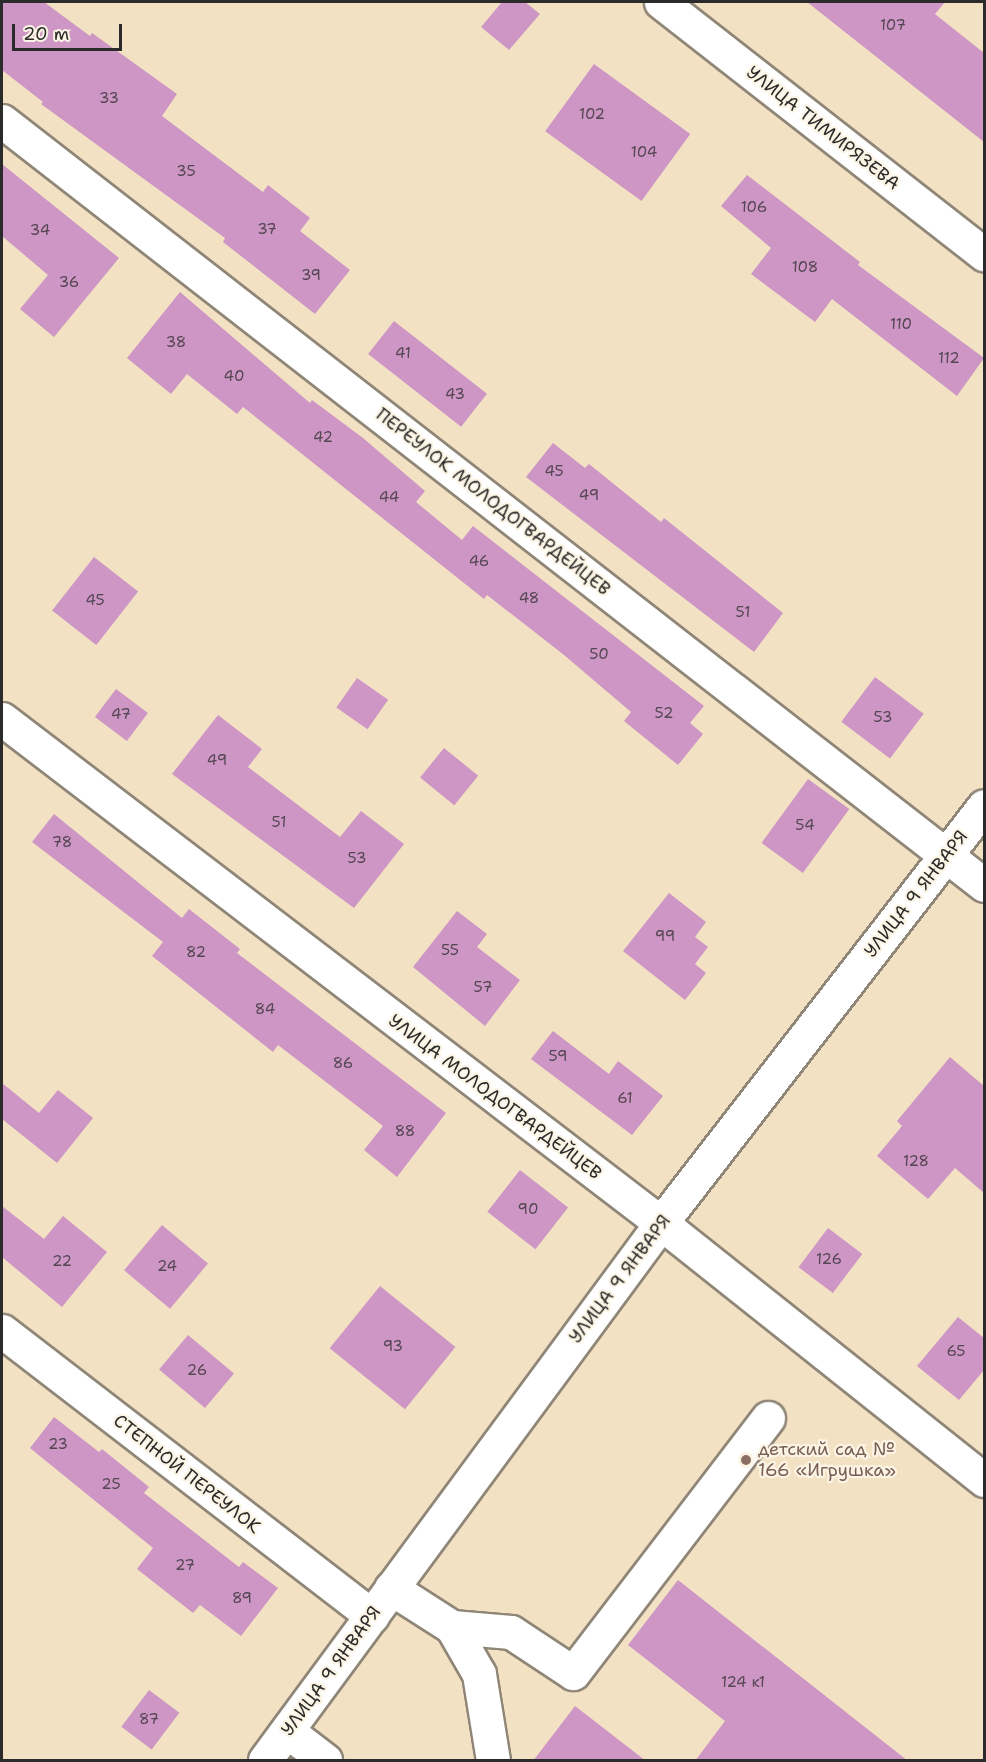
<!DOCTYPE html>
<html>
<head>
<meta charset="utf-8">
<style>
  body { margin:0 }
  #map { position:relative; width:986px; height:1762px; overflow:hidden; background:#f3e1c3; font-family:"Shantell Sans",sans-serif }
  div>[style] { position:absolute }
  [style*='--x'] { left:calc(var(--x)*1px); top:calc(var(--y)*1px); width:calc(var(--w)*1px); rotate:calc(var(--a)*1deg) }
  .building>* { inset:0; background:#cd96c5; transform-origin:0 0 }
  .roads { filter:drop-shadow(2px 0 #8f8677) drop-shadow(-2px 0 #8f8677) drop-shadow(0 2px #8f8677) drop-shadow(0 -2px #8f8677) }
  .minor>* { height:33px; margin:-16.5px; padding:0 16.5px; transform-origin:16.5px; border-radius:16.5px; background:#fff }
  .dots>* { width:16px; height:16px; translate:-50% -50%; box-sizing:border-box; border:3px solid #fcf5e5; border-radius:50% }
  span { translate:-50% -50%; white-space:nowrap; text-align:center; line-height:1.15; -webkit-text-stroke:4.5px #fcf5e5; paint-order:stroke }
  .number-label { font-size:15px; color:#544652 }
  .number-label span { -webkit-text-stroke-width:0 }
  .street-label { font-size:18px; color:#2b2b2b }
  .education-label { font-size:18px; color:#785e54 }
  .left { translate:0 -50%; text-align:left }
  .frame { position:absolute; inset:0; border:3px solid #2b2b2b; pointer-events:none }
  .scale { position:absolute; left:12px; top:24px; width:110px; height:27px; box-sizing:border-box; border:3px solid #2b2b2b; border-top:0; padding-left:8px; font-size:18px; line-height:21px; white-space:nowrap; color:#2b2b2b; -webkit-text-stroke:4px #fcf5e5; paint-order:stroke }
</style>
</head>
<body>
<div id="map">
  <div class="building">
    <i style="clip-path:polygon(2px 2px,44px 2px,90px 36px,92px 33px,177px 94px,162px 116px,263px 192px,268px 185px,310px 218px,300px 231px,350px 270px,315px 314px,223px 242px,225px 238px,41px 104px,43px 102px,2px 70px)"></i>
    <i style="clip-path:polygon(502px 2px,525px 2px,540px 14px,509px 50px,481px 27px)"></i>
    <i style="clip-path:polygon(807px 2px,945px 2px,935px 14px,984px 53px,984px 142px)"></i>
    <i style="left:594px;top:64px;width:119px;height:83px;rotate:36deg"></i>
    <i style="clip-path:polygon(2px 164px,119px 258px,54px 337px,20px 309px,48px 275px,2px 236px)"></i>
    <i style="clip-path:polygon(747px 175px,860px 262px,858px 265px,984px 358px,957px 396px,832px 299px,815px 322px,751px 274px,771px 248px,721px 206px)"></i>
    <i style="clip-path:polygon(180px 292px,310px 403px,312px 400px,363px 438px,425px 491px,416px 502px,462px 540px,473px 526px,704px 706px,690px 723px,703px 734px,678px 765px,624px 721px,631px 712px,564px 655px,487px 595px,484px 599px,243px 407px,237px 414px,187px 374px,171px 394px,127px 358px)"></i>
    <i style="left:394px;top:321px;width:118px;height:42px;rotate:38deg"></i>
    <i style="clip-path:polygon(553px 443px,585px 468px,589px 464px,661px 522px,664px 518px,783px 613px,754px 652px,526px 477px)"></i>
    <i style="left:94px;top:557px;width:56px;height:68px;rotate:38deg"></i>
    <i style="left:875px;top:677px;width:61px;height:56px;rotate:37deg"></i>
    <i style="left:357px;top:678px;width:38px;height:36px;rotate:35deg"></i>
    <i style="left:116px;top:689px;width:40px;height:35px;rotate:37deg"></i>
    <i style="clip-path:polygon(218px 715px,262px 749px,248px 767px,340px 837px,361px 811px,404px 844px,354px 908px,172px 774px)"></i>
    <i style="left:444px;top:748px;width:44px;height:38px;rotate:39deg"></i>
    <i style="left:808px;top:779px;width:51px;height:79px;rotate:36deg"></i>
    <i style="clip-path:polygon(54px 814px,182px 918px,189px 909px,240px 949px,237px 953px,446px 1113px,397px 1177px,364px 1150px,383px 1126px,278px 1045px,273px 1052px,152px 956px,163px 942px,32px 842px)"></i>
    <i style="clip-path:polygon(669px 893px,706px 922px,695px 937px,708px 947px,695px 964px,706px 973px,685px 1000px,623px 951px)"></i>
    <i style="clip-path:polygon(457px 911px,487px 934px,477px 947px,520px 980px,485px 1026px,413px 967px)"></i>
    <i style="clip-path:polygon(553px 1031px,609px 1074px,618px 1061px,663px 1096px,632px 1135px,531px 1059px)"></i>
    <i style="clip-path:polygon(950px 1057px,984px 1086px,984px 1193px,955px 1168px,928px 1199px,877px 1156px,902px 1126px,897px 1121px)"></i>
    <i style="clip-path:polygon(2px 1083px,39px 1113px,58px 1090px,93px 1118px,57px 1163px,2px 1119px)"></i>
    <i style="left:520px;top:1170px;width:61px;height:53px;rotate:38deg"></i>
    <i style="clip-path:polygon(2px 1206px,44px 1239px,63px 1216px,107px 1252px,62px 1307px,2px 1257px)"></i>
    <i style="left:162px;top:1225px;width:60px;height:59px;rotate:40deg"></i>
    <i style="left:828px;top:1228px;width:43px;height:49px;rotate:37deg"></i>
    <i style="left:380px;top:1286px;width:97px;height:80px;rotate:39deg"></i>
    <i style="clip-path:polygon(958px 1317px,984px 1338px,984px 1370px,959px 1400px,917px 1366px)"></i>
    <i style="left:188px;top:1335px;width:60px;height:45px;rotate:40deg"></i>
    <i style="clip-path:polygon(54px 1417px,99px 1452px,102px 1449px,149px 1487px,144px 1493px,239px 1567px,243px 1562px,278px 1588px,241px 1636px,200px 1605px,193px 1613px,137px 1569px,153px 1548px,30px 1448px)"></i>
    <i style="clip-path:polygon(678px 1580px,908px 1761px,695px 1761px,725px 1721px,628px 1645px)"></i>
    <i style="left:149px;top:1690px;width:38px;height:46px;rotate:37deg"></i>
    <i style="clip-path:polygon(575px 1706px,646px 1761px,533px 1761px)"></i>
  </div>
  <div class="roads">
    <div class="minor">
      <i style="--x:661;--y:2;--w:410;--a:38"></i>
      <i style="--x:2;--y:121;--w:1244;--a:37.88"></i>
      <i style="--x:2;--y:719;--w:830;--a:37.41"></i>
      <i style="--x:661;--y:1223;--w:413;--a:38.5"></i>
      <i style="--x:2;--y:1331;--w:467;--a:37.6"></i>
      <i style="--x:391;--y:1588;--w:72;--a:32.6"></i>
      <i style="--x:452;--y:1627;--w:59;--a:4.8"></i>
      <i style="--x:511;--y:1632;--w:74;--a:33.5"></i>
      <i style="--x:573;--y:1673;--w:321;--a:-52.6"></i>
      <i style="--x:452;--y:1627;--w:54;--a:60.1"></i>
      <i style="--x:479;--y:1674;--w:87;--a:80.8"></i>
      <i style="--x:287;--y:1731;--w:48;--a:37.3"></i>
      <i style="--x:265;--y:1760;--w:667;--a:-53.59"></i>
      <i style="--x:661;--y:1223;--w:527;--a:-52.24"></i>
    </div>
  </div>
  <div class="dots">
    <i style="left:746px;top:1460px;background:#8d6e63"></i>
  </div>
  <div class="number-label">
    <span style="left:893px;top:26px">107</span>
    <span style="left:109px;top:99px">33</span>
    <span style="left:592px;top:115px">102</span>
    <span style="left:644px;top:153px">104</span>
    <span style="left:186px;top:172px">35</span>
    <span style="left:754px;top:208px">106</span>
    <span style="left:267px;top:230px">37</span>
    <span style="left:40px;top:231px">34</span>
    <span style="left:805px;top:268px">108</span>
    <span style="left:311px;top:276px">39</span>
    <span style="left:69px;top:283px">36</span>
    <span style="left:901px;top:325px">110</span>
    <span style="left:176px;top:343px">38</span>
    <span style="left:403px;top:354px">41</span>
    <span style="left:949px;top:359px">112</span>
    <span style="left:234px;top:377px">40</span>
    <span style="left:455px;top:395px">43</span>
    <span style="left:323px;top:438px">42</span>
    <span style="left:554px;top:472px">45</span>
    <span style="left:589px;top:496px">49</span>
    <span style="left:389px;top:498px">44</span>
    <span style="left:479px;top:562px">46</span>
    <span style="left:529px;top:599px">48</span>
    <span style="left:95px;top:601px">45</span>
    <span style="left:743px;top:613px">51</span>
    <span style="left:599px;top:655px">50</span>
    <span style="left:664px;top:714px">52</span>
    <span style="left:121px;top:715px">47</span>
    <span style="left:883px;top:718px">53</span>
    <span style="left:217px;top:761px">49</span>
    <span style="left:279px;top:823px">51</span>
    <span style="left:805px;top:826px">54</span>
    <span style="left:62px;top:843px">78</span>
    <span style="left:357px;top:859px">53</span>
    <span style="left:665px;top:937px">99</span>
    <span style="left:450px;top:951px">55</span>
    <span style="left:196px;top:953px">82</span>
    <span style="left:483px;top:988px">57</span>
    <span style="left:265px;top:1010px">84</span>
    <span style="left:558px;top:1057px">59</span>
    <span style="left:343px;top:1064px">86</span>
    <span style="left:625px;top:1099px">61</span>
    <span style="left:405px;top:1132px">88</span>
    <span style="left:916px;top:1162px">128</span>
    <span style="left:528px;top:1210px">90</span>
    <span style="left:829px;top:1260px">126</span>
    <span style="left:62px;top:1262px">22</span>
    <span style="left:167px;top:1267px">24</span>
    <span style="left:393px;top:1347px">93</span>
    <span style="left:956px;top:1352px">65</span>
    <span style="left:197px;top:1371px">26</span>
    <span style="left:58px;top:1445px">23</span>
    <span style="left:111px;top:1485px">25</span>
    <span style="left:185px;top:1566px">27</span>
    <span style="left:242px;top:1599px">89</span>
    <span style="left:743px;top:1683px">124 к1</span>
    <span style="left:149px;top:1720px">87</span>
  </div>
  <div class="street-label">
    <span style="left:823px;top:128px;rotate:38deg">УЛИЦА ТИМИРЯЗЕВА</span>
    <span style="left:493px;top:502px;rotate:38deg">ПЕРЕУЛОК МОЛОДОГВАРДЕЙЦЕВ</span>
    <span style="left:916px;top:894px;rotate:-52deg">УЛИЦА 9 ЯНВАРЯ</span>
    <span style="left:495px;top:1097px;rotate:37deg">УЛИЦА МОЛОДОГВАРДЕЙЦЕВ</span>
    <span style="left:620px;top:1279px;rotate:-53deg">УЛИЦА 9 ЯНВАРЯ</span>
    <span style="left:187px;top:1474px;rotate:38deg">СТЕПНОЙ ПЕРЕУЛОК</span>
    <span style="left:331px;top:1671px;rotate:-54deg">УЛИЦА 9 ЯНВАРЯ</span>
  </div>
  <div class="education-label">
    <span class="left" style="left:758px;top:1460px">детский сад №<br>166 «Игрушка»</span>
  </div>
  <div class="frame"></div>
  <div class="scale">20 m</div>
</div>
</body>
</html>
